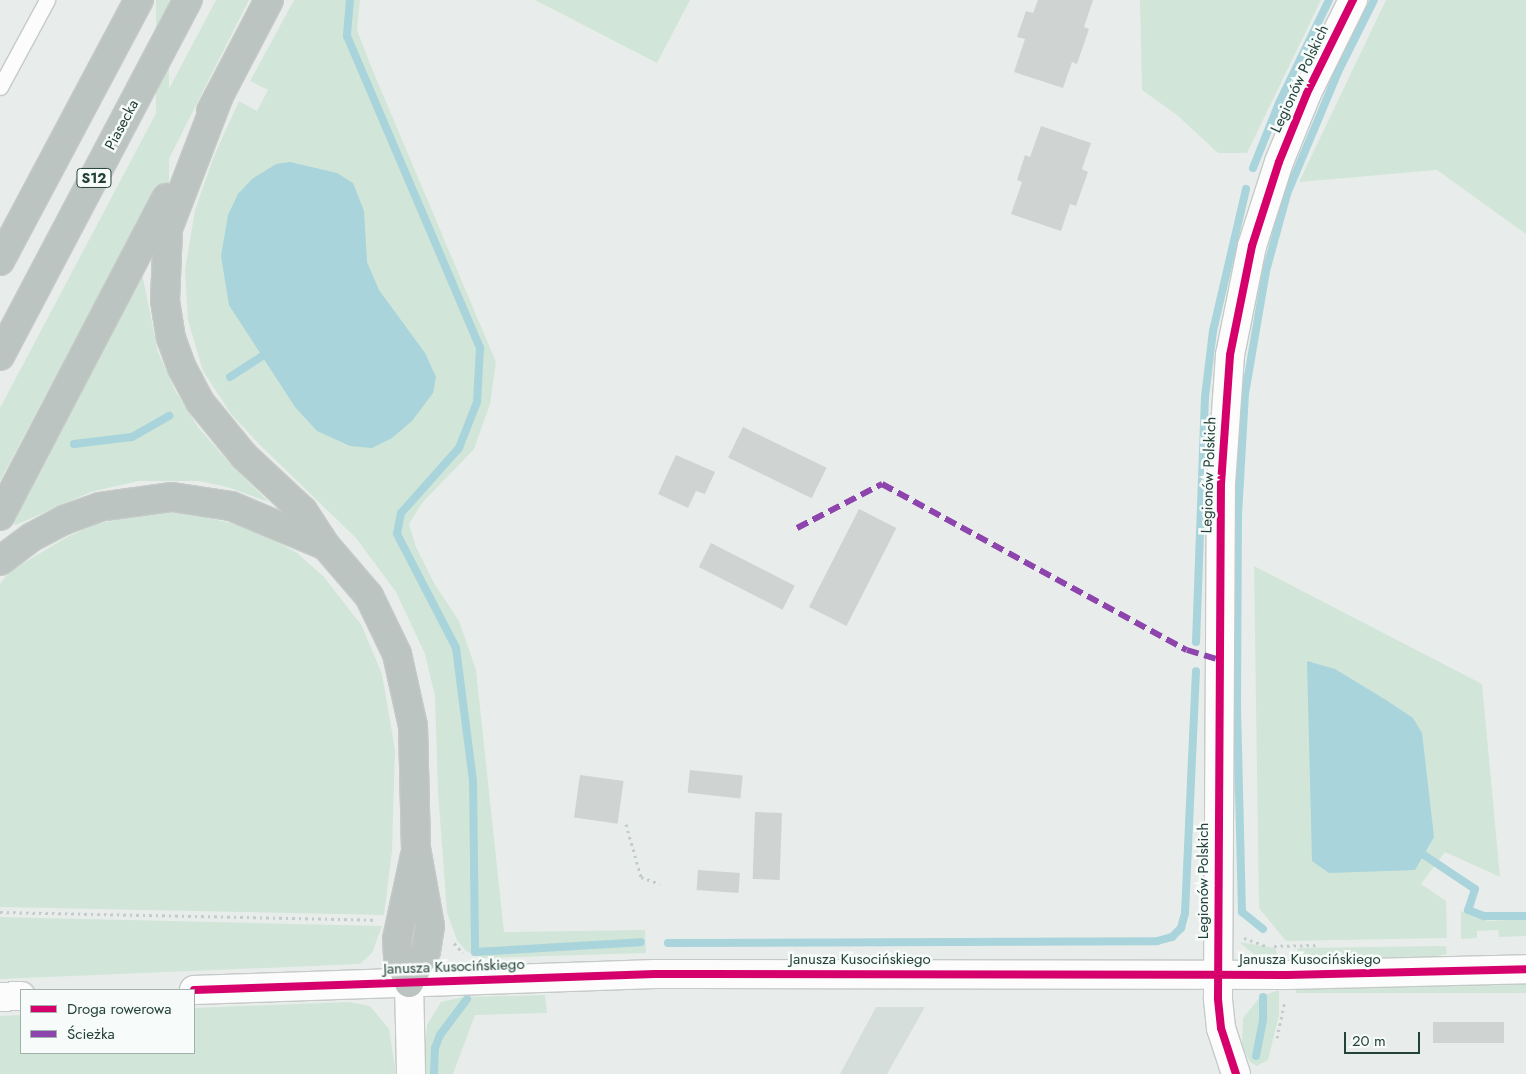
<!DOCTYPE html>
<html>
<head>
<meta charset="utf-8">
<style>
  body { margin:0 }
  #map { position:relative; width:1526px; height:1074px; overflow:hidden; background:#e8edeb; font-family:Jost,sans-serif }
  div>[style] { position:absolute }
  [style*='--x'] { left:calc(var(--x)*1px); top:calc(var(--y)*1px); width:calc(var(--w)*1px); rotate:calc(var(--a)*1deg) }
  .built>* { inset:0; background:#d6dedb }
  .green>* { inset:0; background:#d1e6d8; transform-origin:0 0 }
  .water>* { inset:0; background:#a9d4db }
  .stream>* { height:8px; margin:-4px; padding:0 4px; transform-origin:4px; border-radius:4px; background:#a9d4db }
  .building>* { inset:0; background:#cfd4d2; transform-origin:0 0 }
  .path>* { height:3px; margin-top:-1.5px; transform-origin:0; background:repeating-linear-gradient(90deg,#c3ccca 0 2.5px,transparent 0 6.5px) }
  .roads { filter:drop-shadow(1px 0 #c5cac8) drop-shadow(-1px 0 #c5cac8) drop-shadow(0 1px #c5cac8) drop-shadow(0 -1px #c5cac8) }
  .lane>* { height:15px; margin:-7.5px; padding:0 7.5px; transform-origin:7.5px; border-radius:7.5px; background:#fcfcfc }
  .street>* { height:28px; margin:-14px; padding:0 14px; transform-origin:14px; border-radius:14px; background:#fcfcfc }
  .secondary>* { height:28px; margin:-14px; padding:0 14px; transform-origin:14px; border-radius:14px; background:#fcfcfc }
  .highway>* { height:28px; margin:-14px; padding:0 14px; transform-origin:14px; border-radius:14px; background:#bcc4c2 }
  .quiet>* { height:6px; margin-top:-3px; transform-origin:0; background:repeating-linear-gradient(90deg,#8e44ad 0 12px,transparent 0 18px) }
  .cycleway>* { height:8px; margin:-4px; padding:0 4px; transform-origin:4px; border-radius:4px; background:#d6006c }
  span { translate:-50% -50%; white-space:nowrap; text-align:center; line-height:1.15; -webkit-text-stroke:5px #f7fbf9; paint-order:stroke }
  .shield-label span { padding:1px 4px; background:#f7fbf9; border:1px solid; border-radius:4px; -webkit-text-stroke-width:0 }
  .shield-label { font-size:14px; color:#24423a; font-weight:700 }
  .street-label { font-size:15px; color:#24423a }
  .legend { position:absolute; left:20px; top:989px; width:175px; height:65px; box-sizing:border-box; background:#f7fbf9; border:1px solid #a3b1ad; margin:0; padding:6px 9px; list-style:none; font-size:15px; color:#24423a }
  .legend li { display:flex; align-items:center; gap:10px; height:25px }
  .legend b { width:25px; border:1px solid #a3b1ad }
  .scale { position:absolute; left:1344px; top:1032px; width:76px; height:22px; box-sizing:border-box; border:2px solid #24423a; border-top:0; padding-left:6px; font-size:15px; line-height:18px; white-space:nowrap; color:#24423a; -webkit-text-stroke:4px #f7fbf9; paint-order:stroke }
</style>
</head>
<body>
<div id="map">
  <div class="built">
    <i style="clip-path:polygon(876px 1007px,925px 1007px,887px 1074px,840px 1074px)"></i>
  </div>
  <div class="green">
    <i style="left:156px;top:0;width:13px;height:332px"></i>
    <i style="clip-path:polygon(216px 0,249px 0,129px 238px,0 481px,0 408px)"></i>
    <i style="clip-path:polygon(294px 0,360px 0,357px 30px,370px 64px,496px 362px,490px 404px,474px 449px,422px 503px,409px 524px,416px 547px,434px 583px,459px 621px,476px 670px,504px 932px,645px 930px,646px 953px,482px 958px,466px 951px,457px 940px,447px 913px,438px 792px,435px 696px,425px 654px,396px 592px,356px 538px,260px 445px,231px 414px,203px 371px,188px 320px,185px 270px,195px 210px,214px 156px,239px 101px,257px 111px,268px 90px,250px 81px)"></i>
    <i style="clip-path:polygon(535px 0,690px 0,657px 63px)"></i>
    <i style="clip-path:polygon(1140px 0,1321px 0,1247px 153px,1218px 153px,1177px 115px,1142px 90px)"></i>
    <i style="clip-path:polygon(1386px 0,1526px 0,1526px 234px,1437px 170px,1299px 182px)"></i>
    <i style="clip-path:polygon(142px 273px,158px 352px,176px 392px,198px 427px,232px 466px,269px 502px,227px 487px,199px 481px,138px 481px,91px 492px,16px 525px,11px 522px)"></i>
    <i style="clip-path:polygon(150px 513px,186px 513px,253px 528px,297px 553px,324px 577px,362px 626px,382px 674px,395px 750px,392px 851px,384px 915px,0 907px,0 584px,10px 571px,69px 536px,96px 524px)"></i>
    <i style="clip-path:polygon(1254px 566px,1482px 684px,1500px 877px,1445px 852px,1421px 884px,1446px 901px,1447px 938px,1286px 941px,1259px 908px)"></i>
    <i style="clip-path:polygon(1461px 911px,1488px 921px,1526px 919px,1526px 936px,1499px 937px,1498px 930px,1477px 931px,1477px 938px,1461px 939px)"></i>
    <i style="clip-path:polygon(0 917px,382px 926px,372px 953px,360px 964px,0 979px)"></i>
    <i style="clip-path:polygon(1239px 942px,1275px 948px,1279px 961px,1256px 956px)"></i>
    <i style="clip-path:polygon(1446px 946px,1447px 954px,1423px 959px,1295px 960px,1298px 948px)"></i>
    <i style="left:1526px;top:984px;width:9px;height:230px;rotate:90deg"></i>
    <i style="clip-path:polygon(1279px 990px,1279px 1015px,1268px 1060px,1257px 1066px,1250px 1062px,1242px 1046px,1243px 1018px,1260px 997px)"></i>
    <i style="clip-path:polygon(545px 995px,547px 1013px,475px 1015px,453px 1074px,424px 1074px,427px 1025px,441px 1002px,463px 997px)"></i>
    <i style="clip-path:polygon(349px 1002px,370px 1006px,389px 1029px,396px 1074px,0 1074px,0 1016px,21px 1015px,21px 1053px,194px 1053px,194px 1008px)"></i>
  </div>
  <div class="water">
    <i style="clip-path:polygon(290px 162px,337px 173px,353px 183px,364px 211px,367px 262px,379px 290px,425px 353px,436px 377px,433px 393px,412px 421px,392px 438px,372px 448px,350px 446px,317px 431px,295px 407px,229px 305px,221px 256px,228px 215px,238px 194px,252px 179px,276px 164px)"></i>
    <i style="clip-path:polygon(1307px 661px,1335px 669px,1386px 700px,1413px 718px,1422px 733px,1434px 837px,1415px 870px,1329px 873px,1312px 861px)"></i>
  </div>
  <div class="stream">
    <i style="--x:350;--y:0;--w:36;--a:95"></i>
    <i style="--x:347;--y:36;--w:339;--a:66.9"></i>
    <i style="--x:480;--y:348;--w:54;--a:93.2"></i>
    <i style="--x:477;--y:402;--w:49;--a:111.4"></i>
    <i style="--x:459;--y:448;--w:87;--a:131.7"></i>
    <i style="--x:401;--y:513;--w:21;--a:101"></i>
    <i style="--x:397;--y:534;--w:128;--a:62.6"></i>
    <i style="--x:456;--y:648;--w:134;--a:82.7"></i>
    <i style="--x:473;--y:781;--w:171;--a:89.3"></i>
    <i style="--x:475;--y:952;--w:166;--a:-3.4"></i>
    <i style="--x:1253;--y:168;--w:70;--a:-68.2"></i>
    <i style="--x:1279;--y:103;--w:114;--a:-64.1"></i>
    <i style="--x:230;--y:377;--w:38;--a:-33"></i>
    <i style="--x:74;--y:444;--w:58;--a:-6.9"></i>
    <i style="--x:132;--y:437;--w:43;--a:-29.6"></i>
    <i style="--x:1196;--y:642;--w:245;--a:-87.9"></i>
    <i style="--x:1205;--y:397;--w:66;--a:-83.1"></i>
    <i style="--x:1213;--y:331;--w:146;--a:-76.9"></i>
    <i style="--x:1424;--y:855;--w:61;--a:33.7"></i>
    <i style="--x:1475;--y:889;--w:22;--a:108"></i>
    <i style="--x:1468;--y:910;--w:17;--a:21"></i>
    <i style="--x:1484;--y:916;--w:42;--a:0"></i>
    <i style="--x:1263;--y:929;--w:27;--a:-141"></i>
    <i style="--x:1242;--y:912;--w:208;--a:-91.4"></i>
    <i style="--x:1237;--y:704;--w:189;--a:-89.7"></i>
    <i style="--x:1238;--y:515;--w:121;--a:-86.7"></i>
    <i style="--x:1245;--y:394;--w:125;--a:-80.3"></i>
    <i style="--x:1266;--y:271;--w:80;--a:-74.7"></i>
    <i style="--x:1287;--y:194;--w:132;--a:-67.3"></i>
    <i style="--x:1338;--y:72;--w:80;--a:-63.4"></i>
    <i style="--x:668;--y:943;--w:489;--a:-0.2"></i>
    <i style="--x:1157;--y:941;--w:16;--a:-15"></i>
    <i style="--x:1172;--y:937;--w:13;--a:-45"></i>
    <i style="--x:1181;--y:928;--w:16;--a:-75"></i>
    <i style="--x:1185;--y:913;--w:242;--a:-87.4"></i>
    <i style="--x:1256;--y:1056;--w:37;--a:-79"></i>
    <i style="--x:1263;--y:1020;--w:23;--a:-90"></i>
    <i style="--x:434;--y:1074;--w:26;--a:-88"></i>
    <i style="--x:435;--y:1048;--w:14;--a:-69"></i>
    <i style="--x:440;--y:1035;--w:45;--a:-53.1"></i>
  </div>
  <div class="building">
    <i style="clip-path:polygon(1038px 0,1093px 0,1084px 27px,1089px 29px,1077px 64px,1072px 62px,1063px 88px,1014px 72px,1025px 39px,1017px 37px,1026px 11px,1033px 13px)"></i>
    <i style="clip-path:polygon(1041px 126px,1091px 143px,1082px 169px,1088px 172px,1076px 206px,1070px 204px,1061px 231px,1011px 214px,1022px 182px,1017px 180px,1025px 155px,1030px 157px)"></i>
    <i style="left:743px;top:427px;width:93px;height:34px;rotate:26deg"></i>
    <i style="clip-path:polygon(676px 455px,715px 472px,705px 494px,696px 491px,688px 508px,658px 494px)"></i>
    <i style="left:859px;top:509px;width:42px;height:110px;rotate:27deg"></i>
    <i style="left:711px;top:543px;width:94px;height:27px;rotate:27deg"></i>
    <i style="left:690px;top:770px;width:53px;height:23px;rotate:6deg"></i>
    <i style="left:580px;top:775px;width:44px;height:43px;rotate:8deg"></i>
    <i style="left:755px;top:812px;width:27px;height:67px;rotate:2deg"></i>
    <i style="left:698px;top:870px;width:42px;height:20px;rotate:4deg"></i>
    <i style="left:1504px;top:1022px;width:21px;height:71px;rotate:90deg"></i>
  </div>
  <div class="path">
    <i style="--x:626;--y:824;--w:55;--a:74.2"></i>
    <i style="--x:641;--y:877;--w:20;--a:20"></i>
    <i style="--x:0;--y:912;--w:374;--a:1.2"></i>
    <i style="--x:1244;--y:938;--w:23;--a:20"></i>
    <i style="--x:454;--y:943;--w:13;--a:48"></i>
    <i style="--x:1274;--y:946;--w:44;--a:-1.3"></i>
    <i style="--x:1277;--y:1038;--w:38;--a:-78"></i>
  </div>
  <div class="roads">
    <div class="lane">
      <i style="--x:0;--y:87;--w:99;--a:-61.6"></i>
    </div>
    <div class="street">
      <i style="--x:409;--y:983;--w:91;--a:88.7"></i>
    </div>
    <div class="secondary">
      <i style="--x:194;--y:990;--w:461;--a:-2"></i>
      <i style="--x:655;--y:974;--w:632;--a:0.09"></i>
      <i style="--x:1287;--y:975;--w:239;--a:-1.4"></i>
      <i style="--x:0;--y:997;--w:21;--a:-3"></i>
      <i style="--x:1236;--y:1074;--w:48;--a:-108.1"></i>
      <i style="--x:1221;--y:1028;--w:30;--a:-96"></i>
      <i style="--x:1218;--y:998;--w:514;--a:-89.67"></i>
      <i style="--x:1221;--y:484;--w:129;--a:-86"></i>
      <i style="--x:1230;--y:355;--w:111;--a:-78.6"></i>
      <i style="--x:1252;--y:246;--w:88;--a:-72.2"></i>
      <i style="--x:1279;--y:162;--w:74;--a:-67.9"></i>
      <i style="--x:1307;--y:93;--w:104;--a:-63.7"></i>
    </div>
    <div class="highway">
      <i style="--x:219;--y:96;--w:142;--a:111"></i>
      <i style="--x:168;--y:229;--w:72;--a:92.4"></i>
      <i style="--x:165;--y:301;--w:37;--a:81"></i>
      <i style="--x:171;--y:338;--w:32;--a:70"></i>
      <i style="--x:182;--y:368;--w:38;--a:62"></i>
      <i style="--x:200;--y:402;--w:70;--a:50.8"></i>
      <i style="--x:244;--y:456;--w:81;--a:43"></i>
      <i style="--x:303;--y:511;--w:42;--a:56.7"></i>
      <i style="--x:326;--y:546;--w:66;--a:49.3"></i>
      <i style="--x:369;--y:596;--w:64;--a:64.2"></i>
      <i style="--x:397;--y:654;--w:74;--a:77.5"></i>
      <i style="--x:413;--y:726;--w:122;--a:88.6"></i>
      <i style="--x:416;--y:848;--w:79;--a:79.8"></i>
      <i style="--x:430;--y:926;--w:25;--a:99"></i>
      <i style="--x:426;--y:951;--w:36;--a:118"></i>
      <i style="--x:211;--y:111;--w:125;--a:-62.4"></i>
      <i style="--x:0;--y:261;--w:296;--a:-62"></i>
      <i style="--x:0;--y:356;--w:403;--a:-62.2"></i>
      <i style="--x:0;--y:516;--w:359;--a:-62.4"></i>
      <i style="--x:0;--y:561;--w:40;--a:-37"></i>
      <i style="--x:32;--y:537;--w:36;--a:-28"></i>
      <i style="--x:64;--y:520;--w:37;--a:-20"></i>
      <i style="--x:99;--y:507;--w:74;--a:-7.8"></i>
      <i style="--x:172;--y:497;--w:60;--a:8.7"></i>
      <i style="--x:231;--y:506;--w:103;--a:22.8"></i>
      <i style="--x:409;--y:983;--w:29;--a:-112"></i>
      <i style="--x:398;--y:956;--w:17;--a:-93"></i>
      <i style="--x:397;--y:939;--w:86;--a:-77.9"></i>
    </div>
  </div>
  <div class="quiet">
    <i style="--x:797;--y:528;--w:96;--a:-27.4"></i>
    <i style="--x:882;--y:484;--w:347;--a:28.6"></i>
    <i style="--x:1187;--y:650;--w:34;--a:17"></i>
  </div>
  <div class="cycleway">
    <i style="--x:194;--y:990;--w:461;--a:-2"></i>
    <i style="--x:655;--y:974;--w:632;--a:0.09"></i>
    <i style="--x:1287;--y:975;--w:239;--a:-1.4"></i>
    <i style="--x:1236;--y:1074;--w:48;--a:-108.1"></i>
    <i style="--x:1221;--y:1028;--w:30;--a:-96"></i>
    <i style="--x:1218;--y:998;--w:514;--a:-89.67"></i>
    <i style="--x:1221;--y:484;--w:129;--a:-86"></i>
    <i style="--x:1230;--y:355;--w:111;--a:-78.6"></i>
    <i style="--x:1252;--y:246;--w:88;--a:-72.2"></i>
    <i style="--x:1279;--y:162;--w:74;--a:-67.9"></i>
    <i style="--x:1307;--y:93;--w:104;--a:-63.7"></i>
  </div>
  <div class="shield-label">
    <span style="left:94px;top:178px">S12</span>
  </div>
  <div class="street-label">
    <span style="left:1300px;top:79px;rotate:-65deg">Legionów Polskich</span>
    <span style="left:122px;top:125px;rotate:-62deg">Piasecka</span>
    <span style="left:1209px;top:475px;rotate:-88deg">Legionów Polskich</span>
    <span style="left:1204px;top:881px;rotate:-90deg">Legionów Polskich</span>
    <span style="left:860px;top:960px">Janusza Kusocińskiego</span>
    <span style="left:1310px;top:960px">Janusza Kusocińskiego</span>
    <span style="left:454px;top:967px;rotate:-2deg">Janusza Kusocińskiego</span>
  </div>
  <ul class="legend">
  <li><b style="height:6px;background:#d6006c"></b>Droga rowerowa</li>
  <li><b style="height:6px;background:#8e44ad"></b>Ścieżka</li>
  </ul>
  <div class="scale">20 m</div>
</div>
</body>
</html>
